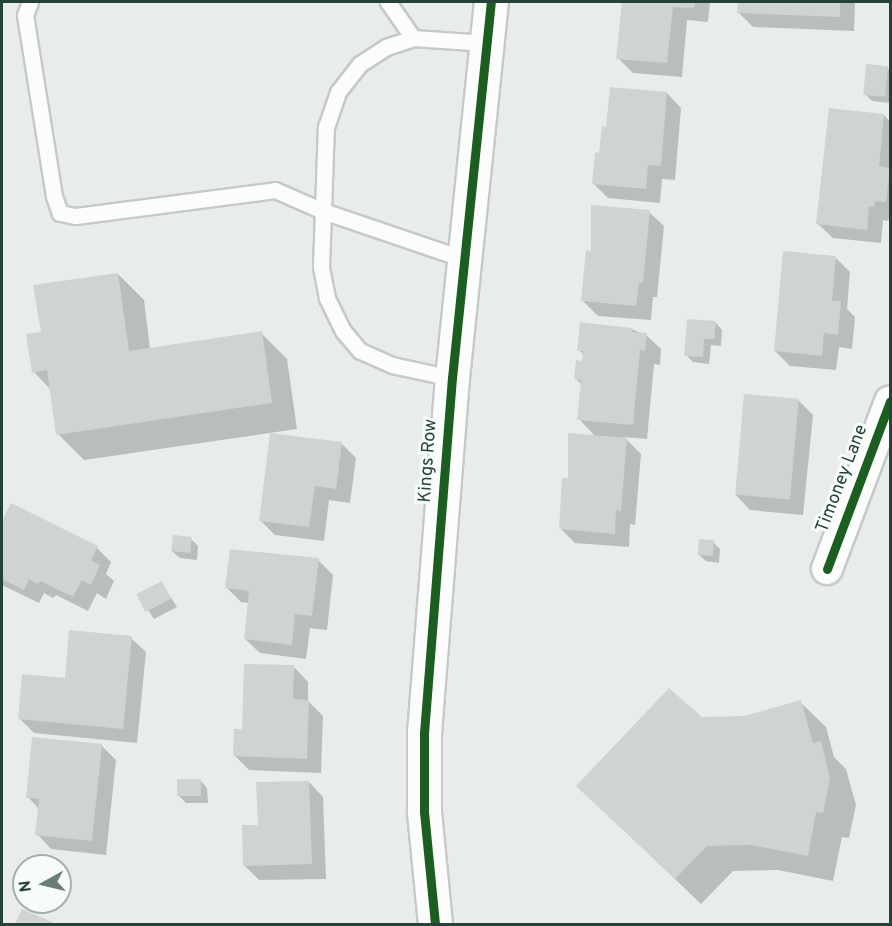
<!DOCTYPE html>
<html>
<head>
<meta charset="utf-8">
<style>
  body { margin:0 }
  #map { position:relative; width:892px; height:926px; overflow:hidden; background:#e8edeb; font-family:Overpass,sans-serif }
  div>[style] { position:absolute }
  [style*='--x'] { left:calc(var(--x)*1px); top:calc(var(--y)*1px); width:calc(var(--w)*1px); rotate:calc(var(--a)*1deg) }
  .shadow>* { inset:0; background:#0003 }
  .building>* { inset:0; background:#cfd4d2; transform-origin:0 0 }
  .roads { filter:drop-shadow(2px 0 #c5cac8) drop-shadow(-2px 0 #c5cac8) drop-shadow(0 2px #c5cac8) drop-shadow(0 -2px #c5cac8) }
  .lane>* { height:15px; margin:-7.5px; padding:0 7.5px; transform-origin:7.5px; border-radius:7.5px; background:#fcfcfc }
  .street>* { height:30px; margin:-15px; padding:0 15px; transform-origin:15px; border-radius:15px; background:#fcfcfc }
  .secondary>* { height:33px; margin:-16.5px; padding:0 16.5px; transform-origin:16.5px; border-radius:16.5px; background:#fcfcfc }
  .cycleway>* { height:9px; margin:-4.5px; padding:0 4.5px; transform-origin:4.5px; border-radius:4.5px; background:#1b5e20 }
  span { translate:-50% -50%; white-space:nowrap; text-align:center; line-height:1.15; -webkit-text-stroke:6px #f7fbf9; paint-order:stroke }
  .street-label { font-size:18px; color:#24423a }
  .frame { position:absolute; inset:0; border:3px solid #24423a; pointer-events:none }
  .north { position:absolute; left:12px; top:854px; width:60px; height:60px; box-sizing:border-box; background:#f7fbf9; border:2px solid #a3b1ad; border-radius:50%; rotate:262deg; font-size:16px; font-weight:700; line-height:24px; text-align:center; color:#24423a }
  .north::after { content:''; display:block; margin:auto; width:21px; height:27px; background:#697e78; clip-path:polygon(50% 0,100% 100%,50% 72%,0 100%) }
</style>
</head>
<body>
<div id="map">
  <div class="shadow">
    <i style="clip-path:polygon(624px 2px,710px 2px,708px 22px,687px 20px,682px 77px,633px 73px,618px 58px)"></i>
    <i style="clip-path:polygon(739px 2px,855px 2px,854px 31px,753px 27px,739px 13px)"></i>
    <i style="clip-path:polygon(887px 67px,890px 71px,890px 103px,872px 101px,865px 94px)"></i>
    <i style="clip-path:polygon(667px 93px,681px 108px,675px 180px,662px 179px,660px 203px,608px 198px,593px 183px,607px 128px)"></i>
    <i style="clip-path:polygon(884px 115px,890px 122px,890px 215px,888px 221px,883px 220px,881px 243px,833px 238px,818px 224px)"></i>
    <i style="clip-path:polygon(649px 212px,664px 226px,657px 297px,653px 297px,651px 320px,598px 316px,583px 301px)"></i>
    <i style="clip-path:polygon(836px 258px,850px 272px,847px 309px,855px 317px,852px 349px,839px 347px,836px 370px,790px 366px,775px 351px)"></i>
    <i style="clip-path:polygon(118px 274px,144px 300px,150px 349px,261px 333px,287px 359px,297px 429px,84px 460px,58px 434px,51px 390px,34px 372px,42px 333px)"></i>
    <i style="clip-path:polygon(715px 322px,722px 330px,721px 346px,711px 345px,709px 364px,693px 362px,686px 355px)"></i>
    <i style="clip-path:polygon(631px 329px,646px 335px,661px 349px,660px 365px,654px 364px,647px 439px,624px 437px,641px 454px,635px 525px,630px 524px,629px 547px,575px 543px,560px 528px,569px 480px,596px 437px,579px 419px,582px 385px,576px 379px,584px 355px,579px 350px)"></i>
    <i style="clip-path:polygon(798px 400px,813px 415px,803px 515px,750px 510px,736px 495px)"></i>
    <i style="clip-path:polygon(342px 444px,356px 458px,350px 503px,329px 500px,324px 541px,275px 535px,260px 520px)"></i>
    <i style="clip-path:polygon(11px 505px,97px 548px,111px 562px,106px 574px,114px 581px,106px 599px,97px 593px,88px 611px,56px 595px,53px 598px,44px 593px,39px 603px,2px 585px,2px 525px)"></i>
    <i style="clip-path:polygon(191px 539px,198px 546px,197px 560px,180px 558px,172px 551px)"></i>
    <i style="clip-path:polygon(713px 542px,720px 549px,719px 563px,706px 561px,698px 554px)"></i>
    <i style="clip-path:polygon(318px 560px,333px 575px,327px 630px,310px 628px,306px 659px,260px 653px,245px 639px,249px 603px,241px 602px,227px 588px)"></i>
    <i style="clip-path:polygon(161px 582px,177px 607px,154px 619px,138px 595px)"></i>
    <i style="clip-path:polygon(131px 638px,146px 652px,137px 743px,34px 733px,19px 718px)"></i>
    <i style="clip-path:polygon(294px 667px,308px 682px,308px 701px,323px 716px,321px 773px,249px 770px,234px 755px,244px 731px)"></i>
    <i style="clip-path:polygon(800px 702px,826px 727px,834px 757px,846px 769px,856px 805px,849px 838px,842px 837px,833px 881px,778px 870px,733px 871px,701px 904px,604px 811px,702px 718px,745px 717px)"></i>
    <i style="clip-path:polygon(101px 745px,116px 760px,106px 855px,51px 849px,37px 834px,39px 809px,28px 797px)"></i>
    <i style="clip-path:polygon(200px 780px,207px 788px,208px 803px,186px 803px,179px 796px)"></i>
    <i style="clip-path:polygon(309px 782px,323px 797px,326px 879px,259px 880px,245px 866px,259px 826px)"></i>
  </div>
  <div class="building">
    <i style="clip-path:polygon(622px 2px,695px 2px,694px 8px,673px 7px,667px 63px,616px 59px)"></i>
    <i style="clip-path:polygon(738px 2px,840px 2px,840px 17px,737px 13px)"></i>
    <i style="left:866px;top:64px;width:22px;height:31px;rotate:5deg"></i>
    <i style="clip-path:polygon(610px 87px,667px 92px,661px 166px,648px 165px,646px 189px,592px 184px,595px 152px,599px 153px,602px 126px,606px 127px)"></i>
    <i style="clip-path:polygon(829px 108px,884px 114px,879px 166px,890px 168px,886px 202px,875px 201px,874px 207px,869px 206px,867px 230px,816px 224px)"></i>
    <i style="clip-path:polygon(591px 205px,650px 210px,643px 283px,639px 283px,636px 306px,581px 301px,586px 250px,591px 251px)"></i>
    <i style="clip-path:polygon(783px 251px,836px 256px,832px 301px,841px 301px,838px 335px,824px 333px,822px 356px,774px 351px)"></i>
    <i style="clip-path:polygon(118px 273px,129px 351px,262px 331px,272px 403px,56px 435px,47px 370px,32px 373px,26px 334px,41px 332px,33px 285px)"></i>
    <i style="clip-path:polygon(687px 319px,716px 321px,714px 339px,704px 339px,703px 357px,684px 356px)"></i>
    <i style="clip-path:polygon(580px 322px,632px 328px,632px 332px,647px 333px,645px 351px,640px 350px,633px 425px,577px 420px,581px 380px,574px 379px,576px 360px,582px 361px,583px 351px,577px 351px)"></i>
    <i style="left:744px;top:394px;width:55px;height:101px;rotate:5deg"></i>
    <i style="clip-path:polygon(270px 433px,342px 442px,336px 489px,315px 486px,309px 527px,259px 521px)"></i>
    <i style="clip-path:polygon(568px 433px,627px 438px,621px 511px,616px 510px,615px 534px,559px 529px,562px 478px,568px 478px)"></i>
    <i style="clip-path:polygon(11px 503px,98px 546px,91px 560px,100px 565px,91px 585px,82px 580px,73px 597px,41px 581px,38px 584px,29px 579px,24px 590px,2px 579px,2px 521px)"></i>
    <i style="left:173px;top:535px;width:19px;height:16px;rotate:6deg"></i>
    <i style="left:699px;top:539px;width:15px;height:16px;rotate:4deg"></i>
    <i style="clip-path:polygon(230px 549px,319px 558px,312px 616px,295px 614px,292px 645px,244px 639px,249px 591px,225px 588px)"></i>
    <i style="left:162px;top:581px;width:20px;height:29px;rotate:63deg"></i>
    <i style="clip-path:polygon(69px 630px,132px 636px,123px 729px,18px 719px,22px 674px,65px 678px)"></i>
    <i style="clip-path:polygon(244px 664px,294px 665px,293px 699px,309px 700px,307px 759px,233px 756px,234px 729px,242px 729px)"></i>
    <i style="clip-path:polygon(669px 688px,702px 717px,744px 716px,801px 700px,813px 743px,821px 741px,830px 778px,823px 813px,816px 812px,808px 856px,751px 845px,707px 846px,675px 879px,576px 786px)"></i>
    <i style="clip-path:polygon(32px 737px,102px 744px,92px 841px,35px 835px,39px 799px,26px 798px)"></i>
    <i style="left:177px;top:779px;width:24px;height:17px"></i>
    <i style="clip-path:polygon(309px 781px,312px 864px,243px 866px,242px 825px,258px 825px,256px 782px)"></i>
    <i style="clip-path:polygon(22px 909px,56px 924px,15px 924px)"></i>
  </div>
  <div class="roads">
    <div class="lane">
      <i style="--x:30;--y:2;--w:14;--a:111"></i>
      <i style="--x:25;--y:15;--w:183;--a:80.9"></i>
      <i style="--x:54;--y:196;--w:18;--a:71"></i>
      <i style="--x:60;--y:213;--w:16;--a:11"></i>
      <i style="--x:76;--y:216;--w:201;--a:-7.4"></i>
      <i style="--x:275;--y:190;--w:52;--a:23.6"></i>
      <i style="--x:323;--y:211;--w:149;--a:18.8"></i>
      <i style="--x:388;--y:2;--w:44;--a:55.2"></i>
      <i style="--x:452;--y:378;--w:61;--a:-167.8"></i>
      <i style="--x:392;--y:365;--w:35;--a:-156"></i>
      <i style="--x:360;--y:351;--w:26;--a:-130"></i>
      <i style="--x:343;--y:331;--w:37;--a:-116"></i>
      <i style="--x:327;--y:298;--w:32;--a:-101"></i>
      <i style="--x:321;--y:267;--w:140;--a:-88"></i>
      <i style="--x:326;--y:127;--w:37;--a:-71"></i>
      <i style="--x:338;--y:92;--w:36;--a:-52"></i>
      <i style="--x:360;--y:64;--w:31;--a:-33"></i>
      <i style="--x:386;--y:47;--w:28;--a:-18"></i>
      <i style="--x:413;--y:38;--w:74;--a:3.9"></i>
    </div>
    <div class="street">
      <i style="--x:827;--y:569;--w:179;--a:-69.4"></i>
    </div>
    <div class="secondary">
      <i style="--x:435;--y:924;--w:114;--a:-95.6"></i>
      <i style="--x:424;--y:811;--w:78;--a:-90"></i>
      <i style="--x:424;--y:733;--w:356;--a:-85.5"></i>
      <i style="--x:452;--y:378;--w:378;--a:-84.1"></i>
    </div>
  </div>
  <div class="cycleway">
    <i style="--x:827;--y:569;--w:179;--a:-69.4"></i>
    <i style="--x:435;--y:924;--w:114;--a:-95.6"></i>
    <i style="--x:424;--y:811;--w:78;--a:-90"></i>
    <i style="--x:424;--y:733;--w:356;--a:-85.5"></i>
    <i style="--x:452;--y:378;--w:378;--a:-84.1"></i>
  </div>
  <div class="street-label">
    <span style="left:429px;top:461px;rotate:-86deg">Kings Row</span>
    <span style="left:843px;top:479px;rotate:-69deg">Timoney Lane</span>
  </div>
  <div class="frame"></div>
  <div class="north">N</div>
</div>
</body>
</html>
